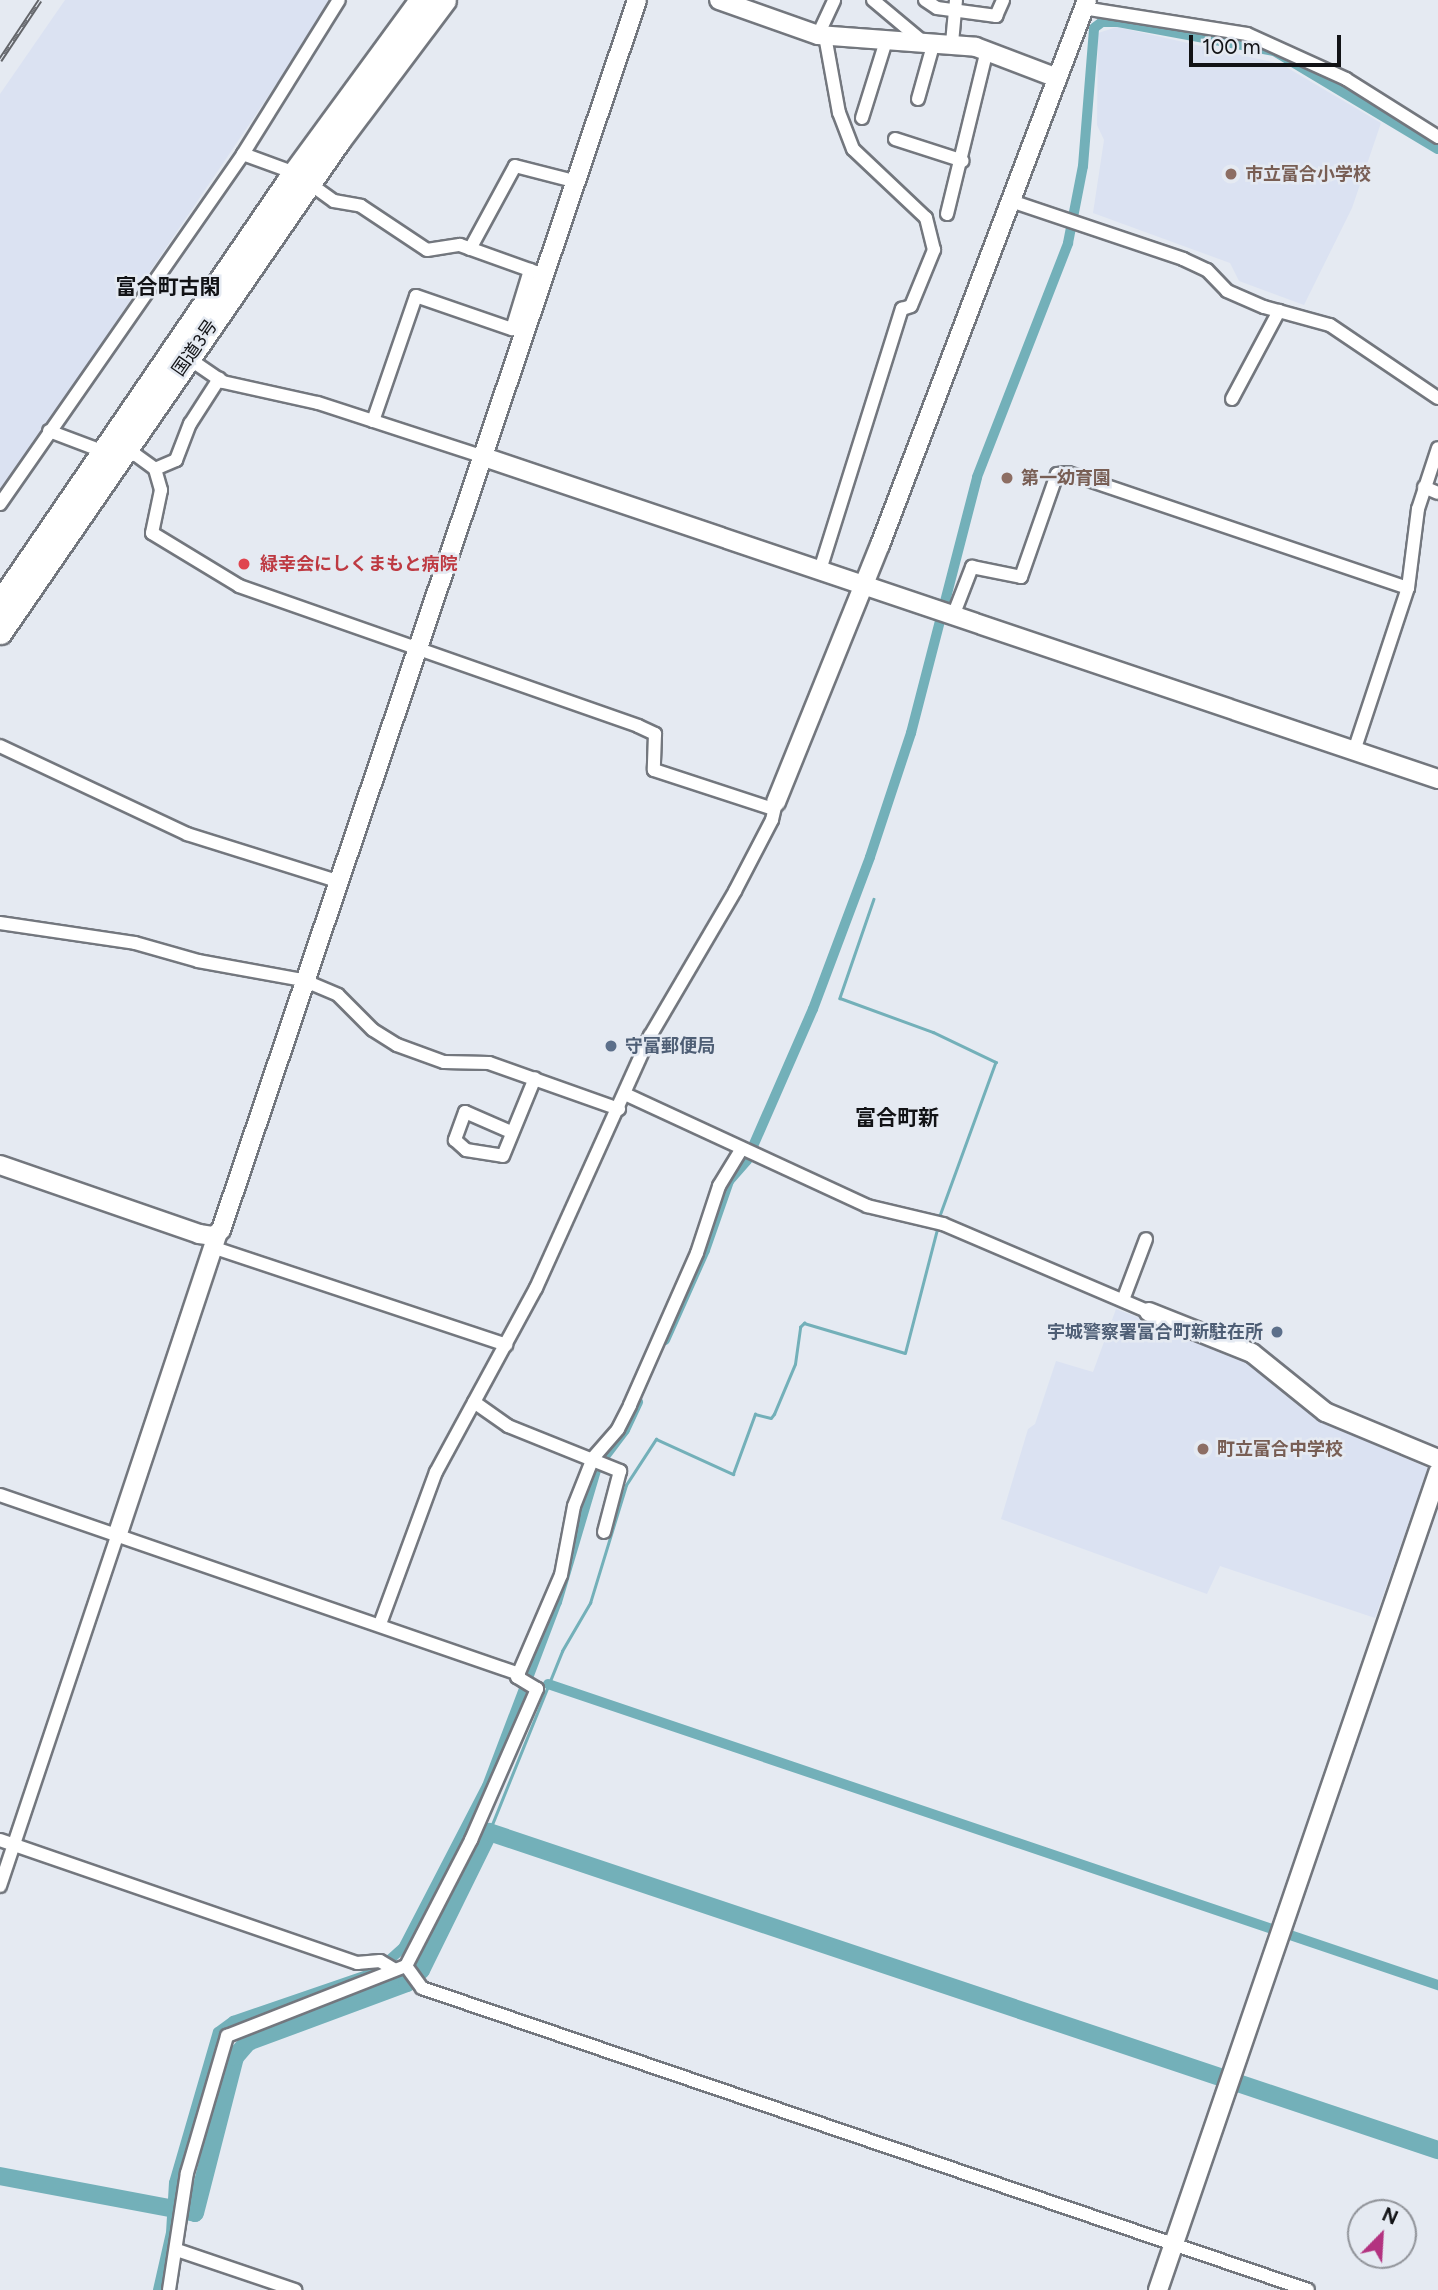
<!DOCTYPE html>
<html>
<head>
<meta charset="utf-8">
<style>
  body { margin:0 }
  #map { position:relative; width:1438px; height:2290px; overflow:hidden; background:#e5eaf2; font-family:Figtree,"Noto Sans JP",sans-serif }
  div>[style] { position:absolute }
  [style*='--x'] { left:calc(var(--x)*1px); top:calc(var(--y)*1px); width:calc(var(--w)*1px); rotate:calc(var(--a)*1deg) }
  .built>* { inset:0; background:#dbe2f2 }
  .stream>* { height:2.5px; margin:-1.25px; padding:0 1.25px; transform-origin:1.25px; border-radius:1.25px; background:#73b0b9 }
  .canal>* { height:10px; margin:-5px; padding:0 5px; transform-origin:5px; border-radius:5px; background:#73b0b9 }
  .river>* { height:18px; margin:-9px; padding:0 9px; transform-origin:9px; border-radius:9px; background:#73b0b9 }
  .roads { filter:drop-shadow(2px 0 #73777e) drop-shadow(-2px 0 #73777e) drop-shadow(0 2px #73777e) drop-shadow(0 -2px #73777e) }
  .street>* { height:12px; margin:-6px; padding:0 6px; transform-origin:6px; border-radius:6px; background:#fff }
  .secondary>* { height:18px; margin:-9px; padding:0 9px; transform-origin:9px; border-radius:9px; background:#fff }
  .highway>* { height:23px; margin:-11.5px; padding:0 11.5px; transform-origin:11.5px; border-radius:11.5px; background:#fff }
  .rail>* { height:5px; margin-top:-2.5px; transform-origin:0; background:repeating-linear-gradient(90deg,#e5eaf2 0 8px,#63656a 0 16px); box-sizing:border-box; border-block:2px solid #63656a }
  .dots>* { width:19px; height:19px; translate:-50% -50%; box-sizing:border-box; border:4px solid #e5eaf2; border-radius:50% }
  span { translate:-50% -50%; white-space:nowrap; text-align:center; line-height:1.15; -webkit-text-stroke:5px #e5eaf2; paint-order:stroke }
  .education-label { font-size:18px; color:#785e54; font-weight:700 }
  .left { translate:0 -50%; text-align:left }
  .street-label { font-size:18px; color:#121316 }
  .health-label { font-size:18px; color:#be3a42; font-weight:700 }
  .service-label { font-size:18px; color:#4e5e75; font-weight:700 }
  .right { translate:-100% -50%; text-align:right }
  .quarter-label { font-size:21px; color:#121316; font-weight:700 }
  .north { position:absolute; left:1347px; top:2199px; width:70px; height:70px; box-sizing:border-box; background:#e5eaf2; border:2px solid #91949a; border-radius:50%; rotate:24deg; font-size:19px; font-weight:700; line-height:28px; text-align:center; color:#121316 }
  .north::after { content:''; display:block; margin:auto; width:24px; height:32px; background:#b33380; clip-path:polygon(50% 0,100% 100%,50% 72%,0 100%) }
  .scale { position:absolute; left:1189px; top:35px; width:152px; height:32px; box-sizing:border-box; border:4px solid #121316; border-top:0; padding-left:9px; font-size:21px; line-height:24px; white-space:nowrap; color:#121316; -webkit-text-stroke:5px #e5eaf2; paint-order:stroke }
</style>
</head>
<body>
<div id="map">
  <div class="built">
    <i style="clip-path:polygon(65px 0,333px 0,0 494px,0 94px)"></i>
    <i style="clip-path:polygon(1117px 27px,1281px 64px,1381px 123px,1352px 208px,1304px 305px,1239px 281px,1230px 263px,1093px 213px,1104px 140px,1097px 125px,1098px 33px)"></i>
    <i style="clip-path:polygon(1116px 1309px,1245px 1358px,1331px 1426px,1428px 1468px,1375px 1618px,1220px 1566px,1207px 1594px,1001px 1519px,1028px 1429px,1035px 1424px,1056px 1361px,1093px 1372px)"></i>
  </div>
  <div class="stream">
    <i style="--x:874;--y:899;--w:105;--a:109"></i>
    <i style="--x:840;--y:998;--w:99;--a:20.1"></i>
    <i style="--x:933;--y:1032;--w:70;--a:25.5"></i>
    <i style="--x:996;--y:1062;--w:167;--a:110"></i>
    <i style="--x:489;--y:1832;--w:195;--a:-68"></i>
    <i style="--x:562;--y:1651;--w:56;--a:-59.7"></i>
    <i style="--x:590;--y:1603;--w:123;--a:-73"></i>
    <i style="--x:626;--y:1485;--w:55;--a:-56.9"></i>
    <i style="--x:656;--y:1439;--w:85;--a:24.4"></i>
    <i style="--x:733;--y:1474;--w:64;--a:-69.9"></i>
    <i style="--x:755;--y:1414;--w:16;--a:14"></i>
    <i style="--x:771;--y:1418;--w:5;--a:-53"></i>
    <i style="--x:774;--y:1414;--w:54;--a:-67.2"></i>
    <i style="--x:795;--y:1364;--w:37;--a:-82"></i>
    <i style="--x:800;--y:1327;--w:6;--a:-45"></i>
    <i style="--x:804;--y:1323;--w:105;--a:16.5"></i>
    <i style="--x:905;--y:1353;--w:132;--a:-75.5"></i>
  </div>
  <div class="canal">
    <i style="--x:665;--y:1340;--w:98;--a:-66"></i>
    <i style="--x:705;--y:1250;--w:73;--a:-70.8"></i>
    <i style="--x:729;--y:1181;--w:28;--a:-49"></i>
    <i style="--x:747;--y:1160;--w:165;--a:-66.4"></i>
    <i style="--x:813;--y:1009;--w:162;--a:-69.4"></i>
    <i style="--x:870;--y:857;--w:131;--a:-71.7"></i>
    <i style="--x:911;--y:733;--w:264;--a:-75.5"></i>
    <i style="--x:977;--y:477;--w:251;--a:-68.7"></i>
    <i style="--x:1068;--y:243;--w:78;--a:-79"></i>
    <i style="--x:1083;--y:166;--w:138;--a:-85.4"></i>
    <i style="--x:1094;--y:28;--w:10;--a:-37"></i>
    <i style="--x:1102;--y:22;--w:16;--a:0"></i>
    <i style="--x:1118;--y:22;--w:159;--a:10.5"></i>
    <i style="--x:1274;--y:51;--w:191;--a:30.9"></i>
    <i style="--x:548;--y:1684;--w:940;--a:18.69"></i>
    <i style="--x:158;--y:2290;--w:58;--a:-77.2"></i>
    <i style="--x:171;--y:2233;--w:50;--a:-86.6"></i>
    <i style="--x:174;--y:2183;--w:157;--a:-73.8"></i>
    <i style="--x:218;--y:2032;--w:19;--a:-36"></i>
    <i style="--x:233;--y:2021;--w:151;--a:-18.9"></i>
    <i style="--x:376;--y:1972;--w:36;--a:-42"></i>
    <i style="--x:403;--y:1948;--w:182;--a:-62.6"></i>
    <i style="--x:487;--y:1786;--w:197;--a:-69.2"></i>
    <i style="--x:557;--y:1602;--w:141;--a:-73.5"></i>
    <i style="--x:597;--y:1467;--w:46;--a:-52.9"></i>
    <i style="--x:625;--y:1430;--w:31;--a:-65"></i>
  </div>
  <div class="river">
    <i style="--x:0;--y:2176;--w:198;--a:10.7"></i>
    <i style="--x:195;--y:2213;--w:161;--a:-75.6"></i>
    <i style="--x:235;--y:2057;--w:20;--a:-49"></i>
    <i style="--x:248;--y:2042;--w:170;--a:-20.4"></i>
    <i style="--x:407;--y:1983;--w:19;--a:-43"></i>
    <i style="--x:421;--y:1970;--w:154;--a:-63.8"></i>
    <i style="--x:489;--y:1832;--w:1001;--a:18.53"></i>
  </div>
  <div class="roads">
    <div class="street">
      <i style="--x:873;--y:0;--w:64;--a:39.9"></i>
      <i style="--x:925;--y:0;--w:14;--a:34"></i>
      <i style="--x:937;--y:8;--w:60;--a:7.7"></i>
      <i style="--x:996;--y:16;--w:17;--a:-66"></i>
      <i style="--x:1083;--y:8;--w:166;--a:9"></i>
      <i style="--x:1247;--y:34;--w:109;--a:24.4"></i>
      <i style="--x:1346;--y:79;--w:109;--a:32.2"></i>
      <i style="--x:818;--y:35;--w:38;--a:-65"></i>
      <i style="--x:952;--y:43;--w:43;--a:-84.7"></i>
      <i style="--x:918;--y:99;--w:59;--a:-74.3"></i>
      <i style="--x:862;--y:118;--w:81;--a:-72.7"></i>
      <i style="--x:895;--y:139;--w:71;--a:17.9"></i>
      <i style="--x:243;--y:154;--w:55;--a:20.1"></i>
      <i style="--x:295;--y:173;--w:48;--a:35.7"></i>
      <i style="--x:334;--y:201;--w:27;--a:10"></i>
      <i style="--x:361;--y:206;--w:79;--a:33.7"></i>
      <i style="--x:427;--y:250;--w:33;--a:-9"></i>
      <i style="--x:460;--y:245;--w:86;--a:19.7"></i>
      <i style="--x:1011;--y:201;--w:182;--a:18.6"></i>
      <i style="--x:1183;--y:259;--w:26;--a:25"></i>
      <i style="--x:1207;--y:270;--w:29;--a:46"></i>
      <i style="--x:1227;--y:291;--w:40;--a:23.4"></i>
      <i style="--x:1264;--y:307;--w:68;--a:15.3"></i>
      <i style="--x:1330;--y:325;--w:130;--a:34.1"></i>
      <i style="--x:947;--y:214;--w:169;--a:-76.3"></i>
      <i style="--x:470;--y:249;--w:94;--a:-61.5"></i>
      <i style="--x:515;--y:166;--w:61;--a:14.3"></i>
      <i style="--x:188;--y:358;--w:42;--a:34.4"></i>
      <i style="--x:223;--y:382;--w:97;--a:12.5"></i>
      <i style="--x:318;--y:403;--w:171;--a:18"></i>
      <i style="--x:1232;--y:399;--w:100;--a:-61.9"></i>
      <i style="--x:373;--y:421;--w:132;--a:-71"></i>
      <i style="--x:416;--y:296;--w:102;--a:19"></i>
      <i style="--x:512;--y:329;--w:62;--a:-73"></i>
      <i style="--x:49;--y:431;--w:57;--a:20.7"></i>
      <i style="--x:102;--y:451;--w:34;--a:7"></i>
      <i style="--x:136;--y:455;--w:24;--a:36"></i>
      <i style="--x:155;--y:469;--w:22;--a:74"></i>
      <i style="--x:161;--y:490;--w:44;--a:101.8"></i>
      <i style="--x:152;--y:533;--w:102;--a:31.3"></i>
      <i style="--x:239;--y:586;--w:423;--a:19.3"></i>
      <i style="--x:638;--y:726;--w:19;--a:25"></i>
      <i style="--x:655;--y:734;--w:36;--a:92"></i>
      <i style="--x:654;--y:770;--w:125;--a:18.1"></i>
      <i style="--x:155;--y:469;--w:23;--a:-23"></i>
      <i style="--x:176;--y:460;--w:39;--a:-69"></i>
      <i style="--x:190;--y:424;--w:54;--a:-57.2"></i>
      <i style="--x:1424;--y:487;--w:15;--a:23"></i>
      <i style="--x:0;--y:504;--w:426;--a:-55.2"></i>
      <i style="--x:243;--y:154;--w:181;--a:-58.1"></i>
      <i style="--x:820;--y:570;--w:274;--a:-72.6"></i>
      <i style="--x:902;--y:309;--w:9;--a:-18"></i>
      <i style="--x:911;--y:306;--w:61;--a:-67.7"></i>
      <i style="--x:934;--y:250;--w:33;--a:-104"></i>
      <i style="--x:926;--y:218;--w:100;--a:-136.6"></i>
      <i style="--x:853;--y:149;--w:39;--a:-111"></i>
      <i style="--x:839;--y:113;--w:78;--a:-100.3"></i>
      <i style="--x:953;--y:616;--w:53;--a:-68.8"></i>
      <i style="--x:972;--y:567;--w:50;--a:11.5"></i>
      <i style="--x:1021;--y:577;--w:109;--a:-70.7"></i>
      <i style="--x:1057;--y:474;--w:11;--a:-5"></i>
      <i style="--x:1068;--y:473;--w:359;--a:18.7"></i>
      <i style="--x:0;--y:746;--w:207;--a:25.2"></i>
      <i style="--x:187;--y:834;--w:157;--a:17.4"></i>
      <i style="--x:1354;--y:751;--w:172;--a:-71.7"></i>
      <i style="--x:1408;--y:588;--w:80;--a:-82.8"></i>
      <i style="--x:1418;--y:509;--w:64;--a:-71.8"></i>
      <i style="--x:0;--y:923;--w:136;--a:8.4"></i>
      <i style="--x:135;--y:943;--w:66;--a:15.9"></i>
      <i style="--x:198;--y:961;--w:107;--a:10.3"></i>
      <i style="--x:303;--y:980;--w:38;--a:23"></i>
      <i style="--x:338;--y:995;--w:49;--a:45"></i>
      <i style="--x:373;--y:1030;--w:28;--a:32"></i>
      <i style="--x:397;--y:1045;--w:50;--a:19.9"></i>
      <i style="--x:444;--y:1062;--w:45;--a:1.3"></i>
      <i style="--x:489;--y:1063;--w:138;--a:19.5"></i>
      <i style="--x:625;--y:1094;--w:267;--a:24.8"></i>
      <i style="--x:867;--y:1206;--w:78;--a:13.3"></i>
      <i style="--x:943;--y:1224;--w:224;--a:23.1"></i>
      <i style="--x:511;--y:1132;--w:50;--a:-156.5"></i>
      <i style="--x:465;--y:1112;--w:30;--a:110"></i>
      <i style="--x:455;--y:1140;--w:15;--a:42"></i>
      <i style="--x:466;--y:1150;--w:37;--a:9"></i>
      <i style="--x:503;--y:1156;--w:84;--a:-67.7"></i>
      <i style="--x:215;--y:1248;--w:307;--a:18.4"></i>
      <i style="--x:1123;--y:1300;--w:65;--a:-69.3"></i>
      <i style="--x:474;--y:1402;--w:42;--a:35.2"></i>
      <i style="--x:508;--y:1426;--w:121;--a:21.9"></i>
      <i style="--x:620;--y:1471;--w:63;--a:104.7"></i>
      <i style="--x:0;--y:1495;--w:549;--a:19.03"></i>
      <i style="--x:380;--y:1624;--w:162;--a:-69.8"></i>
      <i style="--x:436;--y:1472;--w:209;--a:-61.5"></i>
      <i style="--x:536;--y:1288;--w:277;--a:-65.7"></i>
      <i style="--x:650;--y:1036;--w:168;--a:-59.6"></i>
      <i style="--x:735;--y:891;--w:80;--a:-62.5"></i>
      <i style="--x:772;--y:820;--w:18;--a:-77"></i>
      <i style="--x:0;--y:1840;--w:378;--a:19"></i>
      <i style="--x:357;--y:1963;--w:23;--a:-5"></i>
      <i style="--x:380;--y:1961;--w:17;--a:31"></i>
      <i style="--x:0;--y:1886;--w:372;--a:-71.5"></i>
      <i style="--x:406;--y:1966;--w:27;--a:54"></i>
      <i style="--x:422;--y:1988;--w:936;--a:18.82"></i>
      <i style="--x:177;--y:2250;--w:125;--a:18.7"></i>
      <i style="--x:169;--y:2290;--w:118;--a:-81.3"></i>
      <i style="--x:187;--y:2173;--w:143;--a:-73.7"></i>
      <i style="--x:227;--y:2036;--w:192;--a:-21.4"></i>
      <i style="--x:406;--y:1966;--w:142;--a:-62.7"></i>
      <i style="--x:471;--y:1840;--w:165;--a:-66.4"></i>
      <i style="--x:537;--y:1689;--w:23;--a:-149"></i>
      <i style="--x:517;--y:1677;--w:111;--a:-66.7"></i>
      <i style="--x:561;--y:1575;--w:70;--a:-79.3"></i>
      <i style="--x:574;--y:1506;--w:52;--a:-68.4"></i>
      <i style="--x:593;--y:1458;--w:38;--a:-49"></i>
      <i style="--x:618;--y:1429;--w:27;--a:-63"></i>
      <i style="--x:630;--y:1405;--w:166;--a:-66.2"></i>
      <i style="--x:697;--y:1253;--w:71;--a:-71.8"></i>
      <i style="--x:719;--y:1186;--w:42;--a:-58.6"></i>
    </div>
    <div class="secondary">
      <i style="--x:719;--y:0;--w:105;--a:19.5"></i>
      <i style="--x:818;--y:35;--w:158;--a:4.3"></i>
      <i style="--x:976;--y:47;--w:87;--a:20.9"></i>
      <i style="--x:481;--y:456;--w:1010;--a:18.65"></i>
      <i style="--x:776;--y:802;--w:277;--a:-68"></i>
      <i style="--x:880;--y:545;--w:583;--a:-69.2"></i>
      <i style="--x:0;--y:1165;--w:211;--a:19.1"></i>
      <i style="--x:199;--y:1234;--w:15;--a:8"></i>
      <i style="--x:214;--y:1236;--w:9;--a:-41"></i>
      <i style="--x:221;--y:1230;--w:1298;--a:-71.31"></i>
      <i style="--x:1149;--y:1312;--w:111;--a:21.7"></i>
      <i style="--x:1252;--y:1353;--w:94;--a:38.9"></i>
      <i style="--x:1325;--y:1412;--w:122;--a:22.6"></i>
      <i style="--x:118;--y:1533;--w:314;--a:-71.6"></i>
      <i style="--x:1158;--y:2290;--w:864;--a:-71.08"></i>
    </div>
    <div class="highway">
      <i style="--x:0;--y:603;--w:510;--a:-55.62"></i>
      <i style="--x:288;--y:182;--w:225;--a:-53.8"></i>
      <i style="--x:0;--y:632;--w:596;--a:-55.46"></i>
      <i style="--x:338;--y:141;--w:176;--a:-53.1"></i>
    </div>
  </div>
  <div class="rail">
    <i style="--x:0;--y:60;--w:72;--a:-56.3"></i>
  </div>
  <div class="dots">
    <i style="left:1231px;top:174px;background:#8d6e63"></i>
    <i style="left:1007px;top:478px;background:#8d6e63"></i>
    <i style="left:244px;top:564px;background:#e0444e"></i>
    <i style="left:611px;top:1046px;background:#5c6f8a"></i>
    <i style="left:1277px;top:1332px;background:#5c6f8a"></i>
    <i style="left:1203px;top:1449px;background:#8d6e63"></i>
  </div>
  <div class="education-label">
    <span class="left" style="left:1245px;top:174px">市立富合小学校</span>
    <span class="left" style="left:1021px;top:478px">第一幼育園</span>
    <span class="left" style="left:1217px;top:1449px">町立富合中学校</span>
  </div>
  <div class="street-label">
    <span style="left:195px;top:348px;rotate:-55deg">国道3号</span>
  </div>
  <div class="health-label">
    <span class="left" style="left:260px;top:564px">緑幸会にしくまもと病院</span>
  </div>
  <div class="service-label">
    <span class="left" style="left:625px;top:1046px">守富郵便局</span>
    <span class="right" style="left:1263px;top:1332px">宇城警察署富合町新駐在所</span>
  </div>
  <div class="quarter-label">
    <span style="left:168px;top:287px">富合町古閑</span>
    <span style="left:897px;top:1118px">富合町新</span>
  </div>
  <div class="north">N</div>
  <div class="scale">100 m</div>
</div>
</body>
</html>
